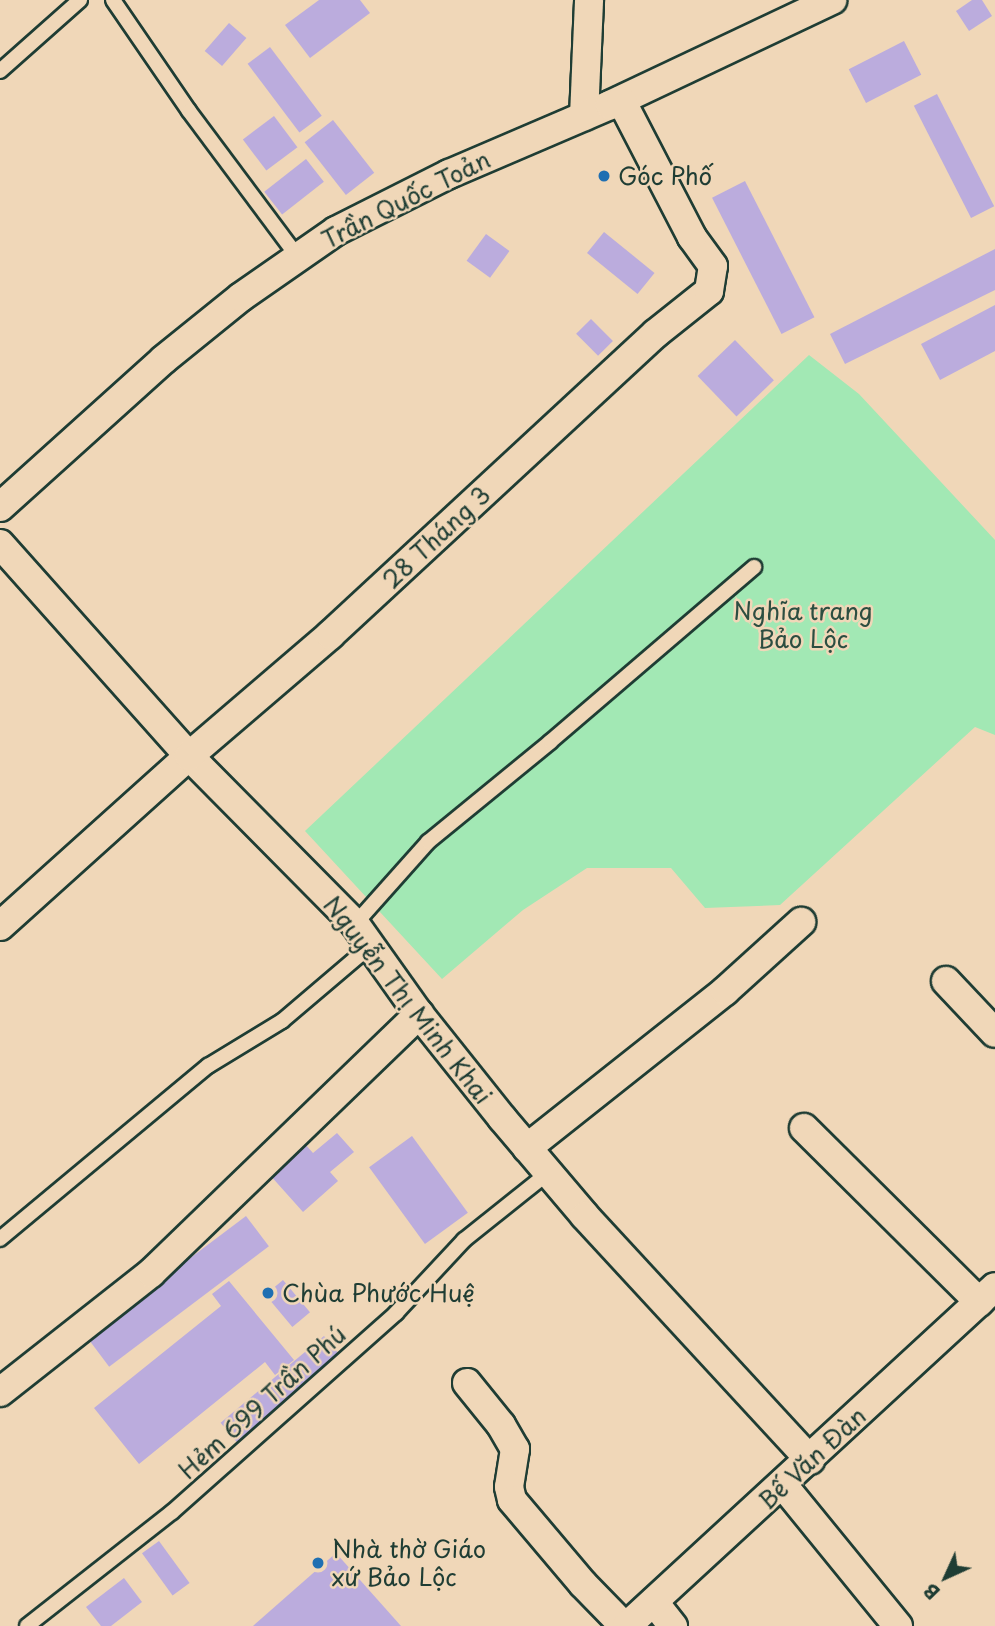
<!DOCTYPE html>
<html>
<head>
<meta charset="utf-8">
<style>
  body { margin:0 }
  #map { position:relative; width:995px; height:1626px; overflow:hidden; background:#f0d7b8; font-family:"Playpen Sans",sans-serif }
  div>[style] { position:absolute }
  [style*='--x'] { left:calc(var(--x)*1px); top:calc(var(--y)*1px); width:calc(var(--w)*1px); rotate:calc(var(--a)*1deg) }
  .green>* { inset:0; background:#a2e8b4 }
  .building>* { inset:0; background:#bbacdd; transform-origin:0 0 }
  .roads { filter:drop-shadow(2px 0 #1f3d34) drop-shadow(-2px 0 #1f3d34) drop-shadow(0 2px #1f3d34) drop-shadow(0 -2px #1f3d34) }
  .lane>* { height:14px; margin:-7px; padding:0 7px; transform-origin:7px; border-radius:7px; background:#f0d7b8 }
  .street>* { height:28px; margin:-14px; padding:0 14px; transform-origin:14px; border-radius:14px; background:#f0d7b8 }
  .dots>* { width:19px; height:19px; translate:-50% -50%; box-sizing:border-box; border:4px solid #f0d7b8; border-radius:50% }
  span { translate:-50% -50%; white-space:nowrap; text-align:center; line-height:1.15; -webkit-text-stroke:5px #f0d7b8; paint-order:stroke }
  .poi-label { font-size:24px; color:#1f3d34 }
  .left { translate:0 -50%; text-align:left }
  .street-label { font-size:24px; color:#1f3d34 }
  .park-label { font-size:24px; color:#2c4e41 }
  .north { position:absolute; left:911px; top:1542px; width:70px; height:70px; -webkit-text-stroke:5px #f0d7b8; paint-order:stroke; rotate:225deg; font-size:19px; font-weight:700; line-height:28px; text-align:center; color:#1f3d34 }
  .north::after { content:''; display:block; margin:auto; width:24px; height:32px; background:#1f3d34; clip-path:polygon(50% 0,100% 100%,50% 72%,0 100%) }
</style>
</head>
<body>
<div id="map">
  <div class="green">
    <i style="clip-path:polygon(809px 355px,859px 394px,995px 540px,995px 735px,975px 727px,780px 905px,705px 908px,671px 868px,587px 868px,523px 910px,442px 979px,305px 831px)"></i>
  </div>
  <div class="building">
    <i style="clip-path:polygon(319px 0,360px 0,370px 13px,310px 58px,285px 25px)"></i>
    <i style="clip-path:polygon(972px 0,982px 0,992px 16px,969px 31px,956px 11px)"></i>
    <i style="left:229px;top:23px;width:23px;height:37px;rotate:41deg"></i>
    <i style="left:904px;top:41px;width:38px;height:62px;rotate:63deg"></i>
    <i style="left:270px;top:47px;width:86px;height:28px;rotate:53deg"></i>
    <i style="left:937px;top:94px;width:126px;height:26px;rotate:63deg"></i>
    <i style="left:274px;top:116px;width:39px;height:39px;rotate:53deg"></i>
    <i style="left:333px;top:120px;width:67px;height:36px;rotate:52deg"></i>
    <i style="left:306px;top:159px;width:29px;height:53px;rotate:52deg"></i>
    <i style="left:745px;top:181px;width:153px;height:37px;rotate:63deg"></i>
    <i style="left:604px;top:232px;width:65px;height:27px;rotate:39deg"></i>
    <i style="left:486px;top:234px;width:29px;height:33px;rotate:36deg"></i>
    <i style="clip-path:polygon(995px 249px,995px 290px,845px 364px,830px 334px)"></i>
    <i style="clip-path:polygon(995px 305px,995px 351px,940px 380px,921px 344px)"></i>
    <i style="left:591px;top:319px;width:31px;height:21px;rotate:45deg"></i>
    <i style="left:735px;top:340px;width:56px;height:52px;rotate:46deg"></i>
    <i style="clip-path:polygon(337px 1133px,354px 1152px,330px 1172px,338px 1181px,303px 1212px,269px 1174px,304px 1143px,313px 1153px)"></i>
    <i style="left:412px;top:1136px;width:95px;height:53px;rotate:54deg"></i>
    <i style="left:246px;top:1216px;width:38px;height:200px;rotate:53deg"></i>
    <i style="left:283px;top:1280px;width:42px;height:23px;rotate:50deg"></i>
    <i style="clip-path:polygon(229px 1281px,294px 1360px,275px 1375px,265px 1362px,139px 1464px,94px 1408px,221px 1306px,212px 1294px)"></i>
    <i style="left:324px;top:1336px;width:30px;height:135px;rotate:50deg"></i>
    <i style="left:159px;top:1541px;width:52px;height:21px;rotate:54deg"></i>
    <i style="clip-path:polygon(336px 1553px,401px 1626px,253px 1626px)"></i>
    <i style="clip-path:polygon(124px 1578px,142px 1602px,111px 1626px,101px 1626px,86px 1607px)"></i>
  </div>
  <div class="roads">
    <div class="lane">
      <i style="--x:113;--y:0;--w:135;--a:55.6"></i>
      <i style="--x:189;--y:111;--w:182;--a:53.3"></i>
      <i style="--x:0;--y:71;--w:107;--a:-41.6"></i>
      <i style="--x:355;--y:924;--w:110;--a:-48.3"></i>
      <i style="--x:428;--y:842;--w:158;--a:-39.3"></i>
      <i style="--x:550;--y:742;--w:269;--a:-40.6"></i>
      <i style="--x:0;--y:1239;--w:271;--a:-39.8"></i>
      <i style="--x:208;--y:1066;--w:87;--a:-31.3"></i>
      <i style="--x:282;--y:1021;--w:116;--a:-40.4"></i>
      <i style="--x:27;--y:1626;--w:184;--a:-38.2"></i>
      <i style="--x:172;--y:1512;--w:300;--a:-41.6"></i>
      <i style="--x:396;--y:1313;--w:100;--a:-47"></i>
      <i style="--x:464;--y:1240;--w:107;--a:-38.6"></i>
    </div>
    <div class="street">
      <i style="--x:584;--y:116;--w:116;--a:-87.5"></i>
      <i style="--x:0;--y:507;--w:219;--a:-42"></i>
      <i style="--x:163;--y:360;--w:100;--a:-38.9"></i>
      <i style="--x:241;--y:297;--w:116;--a:-34.8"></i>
      <i style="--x:336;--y:231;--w:127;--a:-26.8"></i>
      <i style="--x:449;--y:174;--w:175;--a:-23.2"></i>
      <i style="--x:610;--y:105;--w:246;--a:-25.3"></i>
      <i style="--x:0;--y:544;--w:284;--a:48.3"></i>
      <i style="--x:189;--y:756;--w:236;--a:45.3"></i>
      <i style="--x:355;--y:924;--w:110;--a:54.6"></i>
      <i style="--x:419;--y:1014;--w:133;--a:51.4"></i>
      <i style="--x:502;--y:1118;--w:128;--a:49.7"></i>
      <i style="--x:585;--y:1216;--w:332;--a:47.3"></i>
      <i style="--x:0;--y:926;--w:254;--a:-42"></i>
      <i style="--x:189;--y:756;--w:186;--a:-40.6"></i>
      <i style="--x:330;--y:635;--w:443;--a:-42.8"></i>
      <i style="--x:655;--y:334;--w:69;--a:-38.5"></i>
      <i style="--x:709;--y:291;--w:25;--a:-81"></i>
      <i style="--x:713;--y:266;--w:36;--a:-126"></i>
      <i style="--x:692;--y:237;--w:154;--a:-117.4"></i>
      <i style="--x:946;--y:981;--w:71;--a:46.7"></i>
      <i style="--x:804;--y:1128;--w:247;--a:44.8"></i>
      <i style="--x:527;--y:1148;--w:253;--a:-38.4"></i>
      <i style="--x:725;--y:991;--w:103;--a:-42.2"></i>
      <i style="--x:467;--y:1383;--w:54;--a:51"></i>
      <i style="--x:501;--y:1425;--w:28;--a:60"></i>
      <i style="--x:515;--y:1449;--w:38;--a:99"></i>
      <i style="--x:509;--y:1487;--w:13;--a:77"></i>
      <i style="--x:512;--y:1500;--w:110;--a:49.8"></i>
      <i style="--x:583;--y:1584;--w:59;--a:45.7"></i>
      <i style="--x:0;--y:1392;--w:192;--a:-38.2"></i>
      <i style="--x:151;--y:1273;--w:373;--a:-44"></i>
      <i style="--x:783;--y:1485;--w:182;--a:50.8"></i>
      <i style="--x:654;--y:1602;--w:31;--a:52"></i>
      <i style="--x:627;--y:1626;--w:500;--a:-42.65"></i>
    </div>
  </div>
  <div class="dots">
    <i style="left:604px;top:176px;background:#1f6fb2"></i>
    <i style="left:268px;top:1293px;background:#1f6fb2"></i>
    <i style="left:318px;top:1563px;background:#1f6fb2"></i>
  </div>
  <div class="poi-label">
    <span class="left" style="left:618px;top:176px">Góc Phố</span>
    <span class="left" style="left:282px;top:1293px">Chùa Phước Huệ</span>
    <span class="left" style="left:332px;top:1563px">Nhà thờ Giáo<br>xứ Bảo Lộc</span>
  </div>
  <div class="street-label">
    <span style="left:406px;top:199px;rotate:-27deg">Trần Quốc Toản</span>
    <span style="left:436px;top:537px;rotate:-43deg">28 Tháng 3</span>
    <span style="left:408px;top:1000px;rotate:52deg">Nguyễn Thị Minh Khai</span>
    <span style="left:262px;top:1402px;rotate:-42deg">Hẻm 699 Trần Phú</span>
    <span style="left:812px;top:1458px;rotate:-43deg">Bế Văn Đàn</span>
  </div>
  <div class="park-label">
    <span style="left:803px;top:625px">Nghĩa trang<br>Bảo Lộc</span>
  </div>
  <div class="north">B</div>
</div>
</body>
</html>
